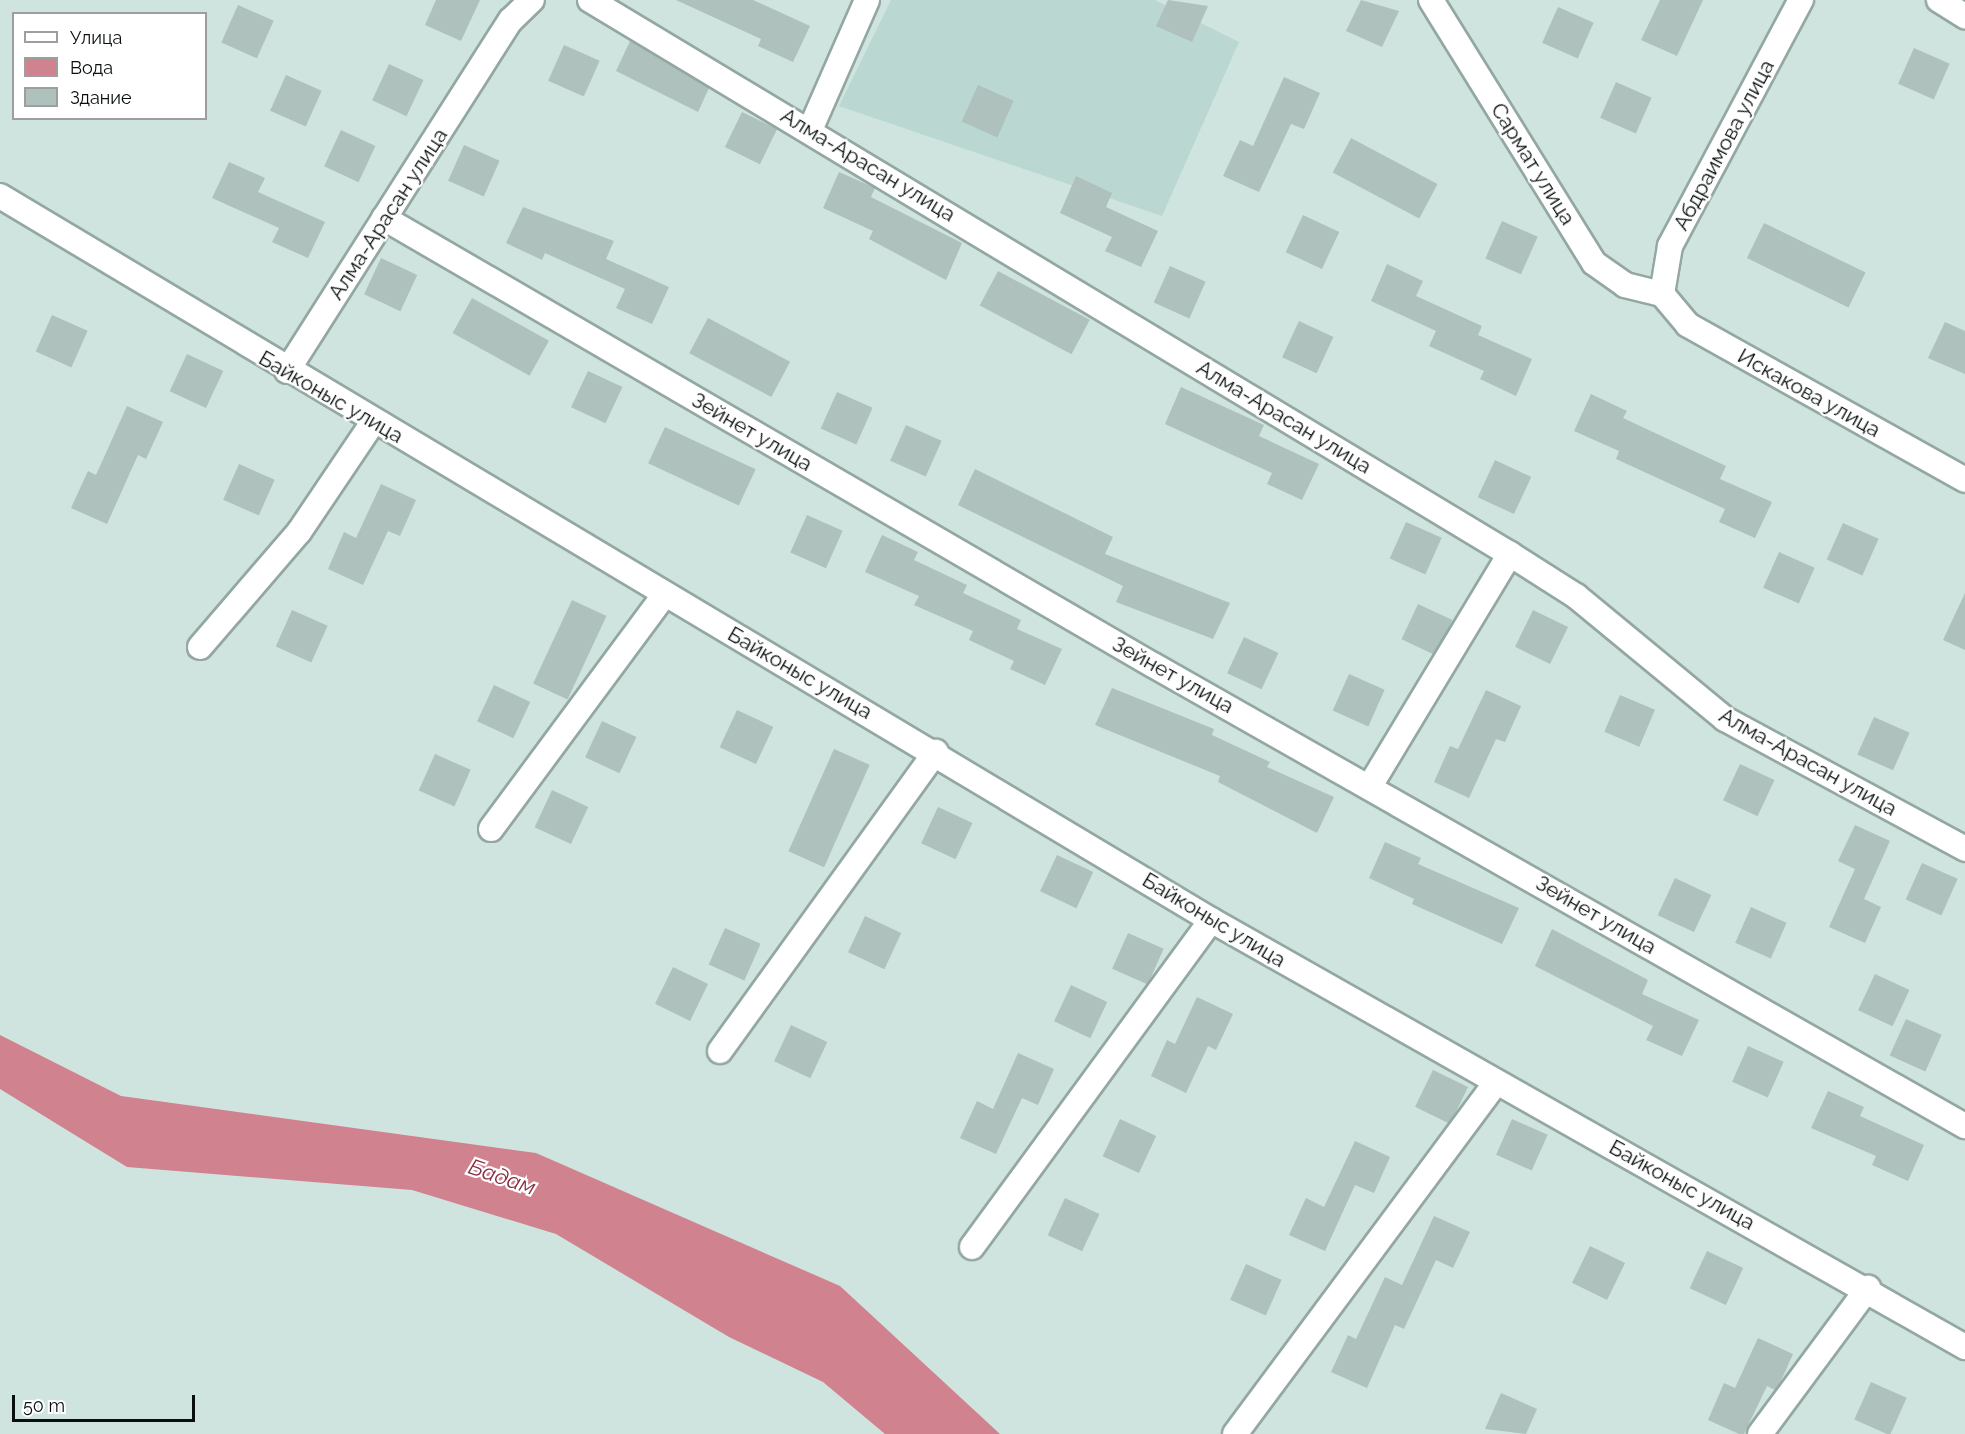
<!DOCTYPE html>
<html>
<head>
<meta charset="utf-8">
<style>
  body { margin:0 }
  #map { position:relative; width:1965px; height:1434px; overflow:hidden; background:#cfe4df; font-family:Raleway,sans-serif }
  div>[style] { position:absolute }
  [style*='--x'] { left:calc(var(--x)*1px); top:calc(var(--y)*1px); width:calc(var(--w)*1px); rotate:calc(var(--a)*1deg) }
  .built>* { inset:0; background:#bad7d1 }
  .water>* { inset:0; background:#d0828f }
  .building>* { inset:0; background:#aec1bd; transform-origin:0 0 }
  .roads { filter:drop-shadow(2px 0 #93a7a3) drop-shadow(-2px 0 #93a7a3) drop-shadow(0 2px #93a7a3) drop-shadow(0 -2px #93a7a3) }
  .minor>* { height:24px; margin:-12px; padding:0 12px; transform-origin:12px; border-radius:12px; background:#fff }
  span { translate:-50% -50%; white-space:nowrap; text-align:center; line-height:1.15; -webkit-text-stroke:4.5px #fff; paint-order:stroke }
  .street-label { font-size:21px; color:#080f0d }
  .water-label { font-size:22px; color:#8b2e45; font-style:italic }
  .legend { position:absolute; left:12px; top:12px; width:195px; height:108px; box-sizing:border-box; background:#fff; border:2px solid #9c9f9e; margin:0; padding:8px 10px; list-style:none; font-size:18px; color:#080f0d }
  .legend li { display:flex; align-items:center; gap:12px; height:30px }
  .legend b { width:30px; border:2px solid #9c9f9e }
  .scale { position:absolute; left:12px; top:1395px; width:183px; height:27px; box-sizing:border-box; border:3px solid #080f0d; border-top:0; padding-left:8px; font-size:18px; line-height:21px; white-space:nowrap; color:#080f0d; -webkit-text-stroke:4px #fff; paint-order:stroke }
</style>
</head>
<body>
<div id="map">
  <div class="built">
    <i style="clip-path:polygon(891px 0,1155px 0,1239px 42px,1162px 216px,839px 106px)"></i>
  </div>
  <div class="water">
    <i style="clip-path:polygon(0 1035px,121px 1096px,536px 1153px,840px 1286px,1000px 1434px,885px 1434px,823px 1382px,729px 1337px,556px 1234px,412px 1190px,127px 1167px,0 1089px)"></i>
  </div>
  <div class="building">
    <i style="clip-path:polygon(436px 0,480px 0,461px 41px,425px 25px)"></i>
    <i style="clip-path:polygon(676px 0,753px 0,810px 26px,793px 62px,758px 46px,761px 39px)"></i>
    <i style="clip-path:polygon(1168px 0,1208px 6px,1192px 42px,1156px 26px)"></i>
    <i style="clip-path:polygon(1361px 0,1399px 11px,1382px 47px,1346px 31px)"></i>
    <i style="clip-path:polygon(1660px 0,1703px 0,1677px 56px,1641px 40px)"></i>
    <i style="left:238px;top:5px;width:39px;height:41px;rotate:24deg"></i>
    <i style="left:1558px;top:7px;width:39px;height:39px;rotate:24deg"></i>
    <i style="clip-path:polygon(630px 41px,709px 88px,698px 112px,616px 71px)"></i>
    <i style="left:564px;top:45px;width:39px;height:39px;rotate:24deg"></i>
    <i style="left:1914px;top:48px;width:39px;height:39px;rotate:24deg"></i>
    <i style="left:389px;top:64px;width:38px;height:40px;rotate:25deg"></i>
    <i style="left:286px;top:75px;width:39px;height:39px;rotate:24deg"></i>
    <i style="clip-path:polygon(1284px 77px,1320px 93px,1304px 129px,1291px 124px,1259px 192px,1223px 176px,1240px 140px,1253px 146px)"></i>
    <i style="left:1616px;top:82px;width:39px;height:39px;rotate:24deg"></i>
    <i style="left:978px;top:85px;width:39px;height:40px;rotate:24deg"></i>
    <i style="left:742px;top:112px;width:39px;height:39px;rotate:26deg"></i>
    <i style="left:341px;top:130px;width:38px;height:40px;rotate:25deg"></i>
    <i style="left:1351px;top:138px;width:98px;height:39px;rotate:28deg"></i>
    <i style="left:464px;top:145px;width:39px;height:39px;rotate:24deg"></i>
    <i style="clip-path:polygon(229px 162px,265px 178px,258px 192px,325px 222px,308px 258px,272px 242px,279px 228px,212px 198px)"></i>
    <i style="clip-path:polygon(839px 172px,875px 188px,871px 197px,962px 243px,946px 280px,869px 239px,873px 231px,823px 208px)"></i>
    <i style="clip-path:polygon(1076px 176px,1112px 193px,1106px 207px,1158px 231px,1141px 267px,1105px 251px,1112px 237px,1060px 213px)"></i>
    <i style="clip-path:polygon(523px 207px,614px 241px,606px 259px,669px 287px,652px 324px,616px 308px,625px 289px,545px 253px,542px 260px,506px 243px)"></i>
    <i style="left:1303px;top:215px;width:40px;height:41px;rotate:25deg"></i>
    <i style="left:1502px;top:221px;width:39px;height:41px;rotate:24deg"></i>
    <i style="left:1764px;top:223px;width:113px;height:39px;rotate:26deg"></i>
    <i style="left:381px;top:258px;width:40px;height:40px;rotate:25deg"></i>
    <i style="clip-path:polygon(1387px 264px,1423px 281px,1416px 296px,1482px 326px,1478px 335px,1532px 359px,1516px 396px,1480px 379px,1484px 371px,1429px 346px,1436px 331px,1371px 301px)"></i>
    <i style="left:1170px;top:266px;width:39px;height:40px;rotate:24deg"></i>
    <i style="left:998px;top:271px;width:104px;height:39px;rotate:28deg"></i>
    <i style="left:472px;top:298px;width:88px;height:40px;rotate:29deg"></i>
    <i style="left:52px;top:315px;width:39px;height:40px;rotate:24deg"></i>
    <i style="left:708px;top:318px;width:93px;height:40px;rotate:28deg"></i>
    <i style="left:1299px;top:321px;width:38px;height:40px;rotate:25deg"></i>
    <i style="clip-path:polygon(1945px 322px,1965px 331px,1965px 374px,1928px 358px)"></i>
    <i style="left:187px;top:354px;width:40px;height:41px;rotate:25deg"></i>
    <i style="left:588px;top:371px;width:38px;height:40px;rotate:25deg"></i>
    <i style="clip-path:polygon(1181px 387px,1264px 425px,1259px 436px,1319px 464px,1302px 500px,1267px 484px,1272px 473px,1165px 424px)"></i>
    <i style="left:837px;top:392px;width:39px;height:40px;rotate:24deg"></i>
    <i style="clip-path:polygon(1591px 394px,1627px 411px,1623px 418px,1726px 466px,1720px 479px,1772px 502px,1755px 538px,1719px 522px,1725px 509px,1616px 459px,1619px 451px,1574px 431px)"></i>
    <i style="clip-path:polygon(127px 406px,163px 422px,146px 459px,138px 455px,107px 524px,71px 508px,88px 471px,96px 475px)"></i>
    <i style="left:906px;top:425px;width:39px;height:39px;rotate:24deg"></i>
    <i style="left:665px;top:427px;width:100px;height:40px;rotate:25deg"></i>
    <i style="left:1495px;top:460px;width:40px;height:41px;rotate:25deg"></i>
    <i style="left:239px;top:464px;width:39px;height:39px;rotate:24deg"></i>
    <i style="clip-path:polygon(975px 469px,1113px 537px,1105px 554px,1230px 603px,1213px 639px,1116px 602px,1123px 586px,958px 505px)"></i>
    <i style="clip-path:polygon(381px 484px,416px 500px,400px 536px,388px 531px,363px 585px,328px 569px,344px 532px,356px 538px)"></i>
    <i style="left:807px;top:515px;width:39px;height:41px;rotate:24deg"></i>
    <i style="left:1406px;top:522px;width:39px;height:40px;rotate:24deg"></i>
    <i style="left:1843px;top:523px;width:39px;height:40px;rotate:24deg"></i>
    <i style="clip-path:polygon(882px 535px,918px 552px,914px 560px,967px 585px,963px 593px,1021px 620px,1017px 629px,1062px 649px,1045px 685px,1010px 669px,1014px 661px,969px 640px,973px 631px,914px 605px,919px 596px,865px 572px)"></i>
    <i style="left:1779px;top:552px;width:39px;height:39px;rotate:24deg"></i>
    <i style="clip-path:polygon(1965px 593px,1965px 650px,1943px 640px)"></i>
    <i style="left:572px;top:600px;width:38px;height:92px;rotate:25deg"></i>
    <i style="left:1418px;top:604px;width:38px;height:39px;rotate:25deg"></i>
    <i style="left:292px;top:610px;width:39px;height:40px;rotate:24deg"></i>
    <i style="left:1533px;top:610px;width:39px;height:41px;rotate:26deg"></i>
    <i style="left:1244px;top:637px;width:38px;height:40px;rotate:25deg"></i>
    <i style="left:1349px;top:674px;width:39px;height:40px;rotate:24deg"></i>
    <i style="left:494px;top:685px;width:40px;height:40px;rotate:25deg"></i>
    <i style="clip-path:polygon(1112px 688px,1214px 729px,1212px 735px,1270px 762px,1267px 767px,1334px 797px,1317px 833px,1218px 782px,1220px 776px,1095px 725px)"></i>
    <i style="clip-path:polygon(1486px 690px,1521px 706px,1505px 742px,1496px 739px,1469px 798px,1434px 782px,1450px 746px,1458px 749px)"></i>
    <i style="left:1620px;top:695px;width:38px;height:40px;rotate:23deg"></i>
    <i style="left:737px;top:710px;width:40px;height:41px;rotate:25deg"></i>
    <i style="left:1874px;top:717px;width:39px;height:41px;rotate:24deg"></i>
    <i style="left:602px;top:721px;width:38px;height:40px;rotate:25deg"></i>
    <i style="left:834px;top:749px;width:39px;height:112px;rotate:24deg"></i>
    <i style="left:435px;top:754px;width:39px;height:40px;rotate:24deg"></i>
    <i style="left:1740px;top:764px;width:38px;height:40px;rotate:25deg"></i>
    <i style="left:552px;top:790px;width:40px;height:41px;rotate:25deg"></i>
    <i style="left:938px;top:807px;width:38px;height:40px;rotate:25deg"></i>
    <i style="clip-path:polygon(1855px 825px,1890px 841px,1864px 899px,1881px 907px,1865px 943px,1829px 927px,1855px 869px,1838px 861px)"></i>
    <i style="clip-path:polygon(1385px 842px,1421px 858px,1418px 864px,1519px 908px,1502px 944px,1412px 904px,1414px 899px,1369px 878px)"></i>
    <i style="left:1057px;top:855px;width:40px;height:40px;rotate:25deg"></i>
    <i style="left:1922px;top:863px;width:39px;height:40px;rotate:24deg"></i>
    <i style="left:1675px;top:878px;width:40px;height:41px;rotate:25deg"></i>
    <i style="left:1751px;top:907px;width:39px;height:39px;rotate:24deg"></i>
    <i style="left:865px;top:916px;width:40px;height:40px;rotate:25deg"></i>
    <i style="left:725px;top:928px;width:39px;height:40px;rotate:24deg"></i>
    <i style="clip-path:polygon(1552px 929px,1648px 980px,1642px 994px,1699px 1020px,1682px 1056px,1646px 1040px,1653px 1026px,1535px 966px)"></i>
    <i style="left:1128px;top:933px;width:39px;height:39px;rotate:24deg"></i>
    <i style="left:673px;top:967px;width:39px;height:41px;rotate:26deg"></i>
    <i style="left:1875px;top:974px;width:38px;height:40px;rotate:25deg"></i>
    <i style="left:1071px;top:985px;width:40px;height:40px;rotate:25deg"></i>
    <i style="clip-path:polygon(1197px 997px,1233px 1014px,1216px 1050px,1208px 1046px,1186px 1093px,1151px 1076px,1167px 1040px,1175px 1044px)"></i>
    <i style="left:1906px;top:1019px;width:39px;height:40px;rotate:24deg"></i>
    <i style="left:791px;top:1025px;width:40px;height:40px;rotate:25deg"></i>
    <i style="left:1748px;top:1046px;width:39px;height:39px;rotate:24deg"></i>
    <i style="clip-path:polygon(1018px 1053px,1054px 1069px,1038px 1105px,1022px 1098px,996px 1154px,960px 1138px,977px 1101px,993px 1109px)"></i>
    <i style="left:1433px;top:1070px;width:39px;height:41px;rotate:26deg"></i>
    <i style="clip-path:polygon(1828px 1091px,1864px 1107px,1860px 1116px,1924px 1145px,1908px 1181px,1872px 1165px,1876px 1156px,1811px 1128px)"></i>
    <i style="left:1120px;top:1119px;width:40px;height:41px;rotate:25deg"></i>
    <i style="left:1512px;top:1119px;width:39px;height:39px;rotate:24deg"></i>
    <i style="clip-path:polygon(1355px 1141px,1390px 1157px,1374px 1193px,1355px 1185px,1325px 1251px,1289px 1235px,1306px 1198px,1324px 1207px)"></i>
    <i style="left:1065px;top:1198px;width:38px;height:41px;rotate:25deg"></i>
    <i style="clip-path:polygon(1434px 1216px,1470px 1232px,1453px 1268px,1436px 1260px,1404px 1329px,1395px 1325px,1367px 1388px,1331px 1372px,1348px 1335px,1356px 1339px,1385px 1277px,1402px 1285px)"></i>
    <i style="left:1590px;top:1246px;width:39px;height:41px;rotate:26deg"></i>
    <i style="left:1707px;top:1251px;width:40px;height:41px;rotate:25deg"></i>
    <i style="left:1246px;top:1264px;width:39px;height:39px;rotate:24deg"></i>
    <i style="clip-path:polygon(1758px 1338px,1793px 1354px,1780px 1383px,1775px 1390px,1767px 1386px,1744px 1434px,1739px 1434px,1708px 1420px,1724px 1383px,1735px 1388px)"></i>
    <i style="left:1871px;top:1382px;width:39px;height:41px;rotate:24deg"></i>
    <i style="clip-path:polygon(1501px 1393px,1537px 1409px,1526px 1434px,1485px 1429px)"></i>
  </div>
  <div class="roads">
    <div class="minor">
      <i style="--x:590;--y:0;--w:1074;--a:31.06"></i>
      <i style="--x:1510;--y:554;--w:78;--a:32.5"></i>
      <i style="--x:1576;--y:596;--w:193;--a:39.5"></i>
      <i style="--x:1725;--y:719;--w:273;--a:28.4"></i>
      <i style="--x:1431;--y:0;--w:309;--a:58.2"></i>
      <i style="--x:1594;--y:263;--w:38;--a:35"></i>
      <i style="--x:1625;--y:285;--w:38;--a:14"></i>
      <i style="--x:1939;--y:0;--w:31;--a:32"></i>
      <i style="--x:810;--y:130;--w:142;--a:-66.3"></i>
      <i style="--x:0;--y:196;--w:1411;--a:30.87"></i>
      <i style="--x:1211;--y:920;--w:867;--a:29.52"></i>
      <i style="--x:384;--y:218;--w:889;--a:30.17"></i>
      <i style="--x:1153;--y:665;--w:934;--a:29.59"></i>
      <i style="--x:1662;--y:294;--w:40;--a:50"></i>
      <i style="--x:1688;--y:325;--w:317;--a:29.2"></i>
      <i style="--x:1662;--y:294;--w:49;--a:-80.5"></i>
      <i style="--x:1670;--y:246;--w:279;--a:-62"></i>
      <i style="--x:287;--y:371;--w:416;--a:-57.5"></i>
      <i style="--x:511;--y:20;--w:29;--a:-44"></i>
      <i style="--x:200;--y:647;--w:152;--a:-49.3"></i>
      <i style="--x:299;--y:532;--w:134;--a:-56"></i>
      <i style="--x:1370;--y:786;--w:271;--a:-58.9"></i>
      <i style="--x:491;--y:829;--w:292;--a:-53.5"></i>
      <i style="--x:720;--y:1051;--w:369;--a:-54.2"></i>
      <i style="--x:972;--y:1247;--w:405;--a:-53.8"></i>
      <i style="--x:1235;--y:1434;--w:438;--a:-53.4"></i>
      <i style="--x:1760;--y:1434;--w:182;--a:-53.5"></i>
    </div>
  </div>
  <div class="street-label">
    <span style="left:1724px;top:145px;rotate:-62deg">Абдраимова улица</span>
    <span style="left:1533px;top:164px;rotate:58deg">Сармат улица</span>
    <span style="left:868px;top:165px;rotate:31deg">Алма-Арасан улица</span>
    <span style="left:388px;top:214px;rotate:-57deg">Алма-Арасан улица</span>
    <span style="left:1809px;top:393px;rotate:29deg">Искакова улица</span>
    <span style="left:331px;top:397px;rotate:30deg">Байконыс улица</span>
    <span style="left:1284px;top:417px;rotate:31deg">Алма-Арасан улица</span>
    <span style="left:752px;top:432px;rotate:30deg">Зейнет улица</span>
    <span style="left:800px;top:673px;rotate:30deg">Байконыс улица</span>
    <span style="left:1173px;top:675px;rotate:29deg">Зейнет улица</span>
    <span style="left:1808px;top:762px;rotate:29deg">Алма-Арасан улица</span>
    <span style="left:1596px;top:915px;rotate:30deg">Зейнет улица</span>
    <span style="left:1214px;top:920px;rotate:31deg">Байконыс улица</span>
    <span style="left:1682px;top:1185px;rotate:29deg">Байконыс улица</span>
  </div>
  <div class="water-label">
    <span style="left:502px;top:1177px;rotate:19deg">Бадам</span>
  </div>
  <ul class="legend">
  <li><b style="height:8px;background:#fff"></b>Улица</li>
  <li><b style="height:16px;background:#d0828f"></b>Вода</li>
  <li><b style="height:16px;background:#aec1bd"></b>Здание</li>
  </ul>
  <div class="scale">50 m</div>
</div>
</body>
</html>
